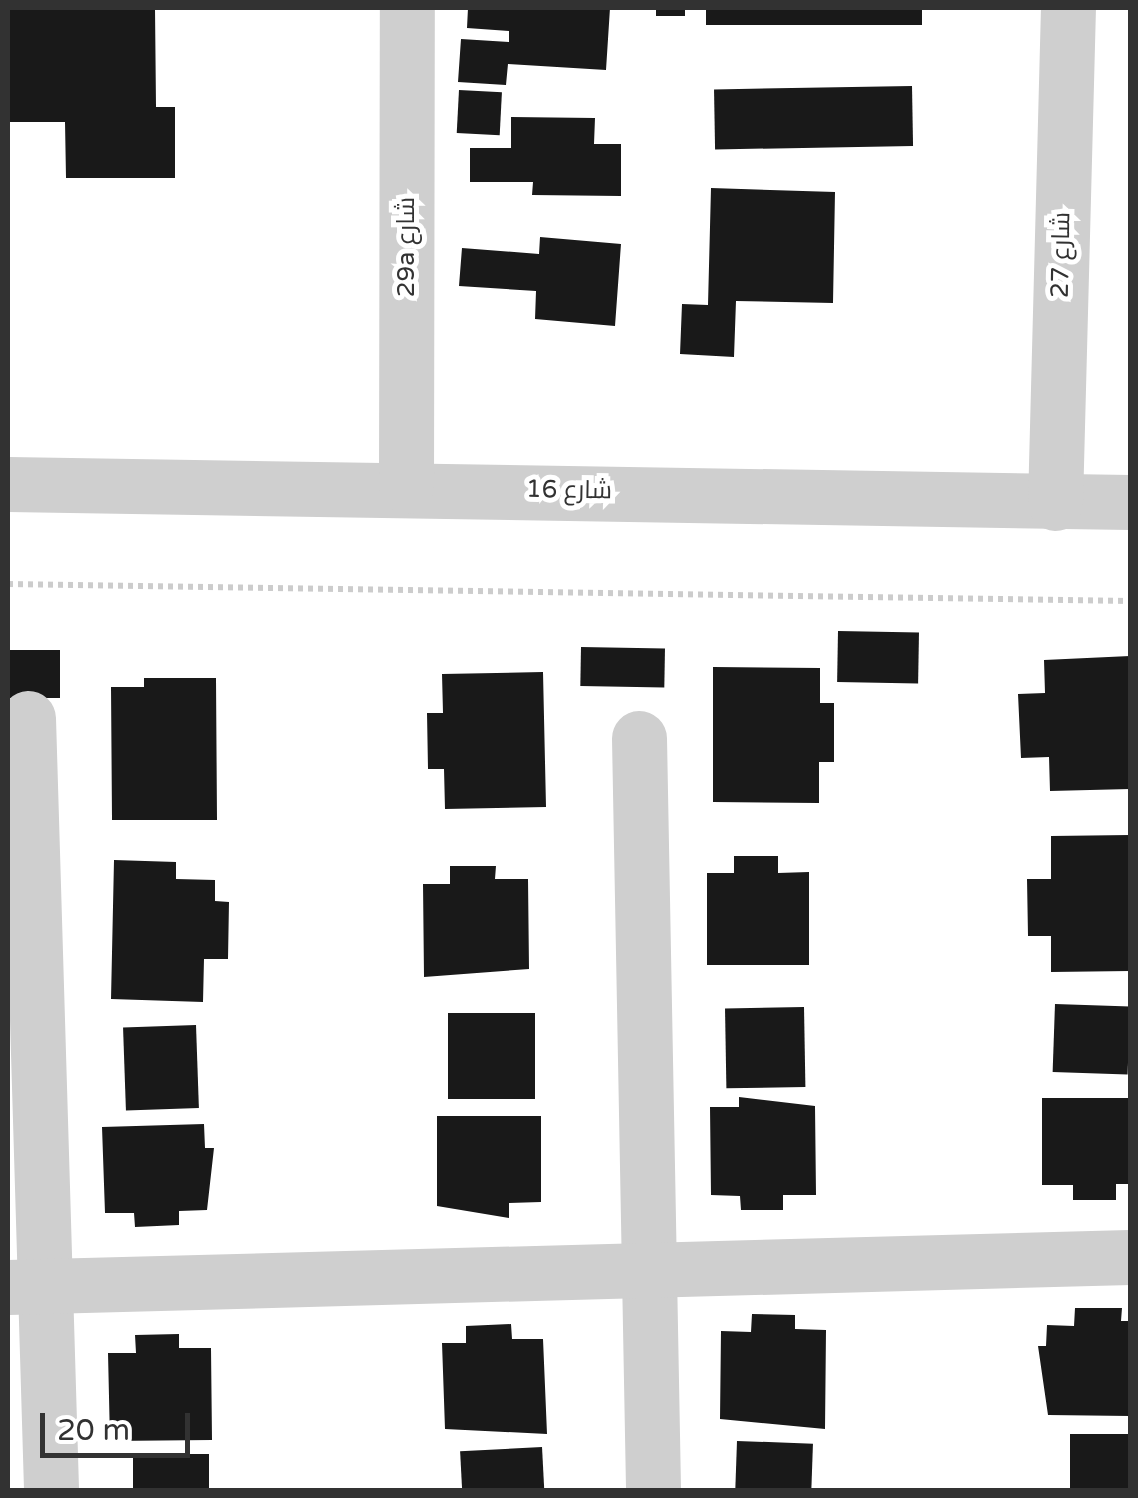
<!DOCTYPE html>
<html>
<head>
<meta charset="utf-8">
<style>
  body { margin:0 }
  #map { position:relative; width:1138px; height:1498px; overflow:hidden; background:#fff; font-family:"Varela Round",Cairo,sans-serif }
  div>[style] { position:absolute }
  [style*='--x'] { left:calc(var(--x)*1px); top:calc(var(--y)*1px); width:calc(var(--w)*1px); rotate:calc(var(--a)*1deg) }
  .building>* { inset:0; background:#191919; transform-origin:0 0 }
  .path>* { height:6px; margin-top:-3px; transform-origin:0; background:repeating-linear-gradient(90deg,#ccc 0 5px,transparent 0 10px) }
  .minor>* { height:55px; margin:-27.5px; padding:0 27.5px; transform-origin:27.5px; border-radius:27.5px; background:#cfcfcf }
  span { translate:-50% -50%; white-space:nowrap; text-align:center; line-height:1.15; -webkit-text-stroke:10px #fff; paint-order:stroke }
  .street-label { font-size:25px; color:#323232 }
  .frame { position:absolute; inset:0; border:10px solid #323232; pointer-events:none }
  .scale { position:absolute; left:40px; top:1413px; width:150px; height:45px; box-sizing:border-box; border:5px solid #323232; border-top:0; padding-left:12px; font-size:30px; line-height:35px; white-space:nowrap; color:#323232; -webkit-text-stroke:8px #fff; paint-order:stroke }
</style>
</head>
<body>
<div id="map">
  <div class="building">
    <i style="clip-path:polygon(8px 8px,155px 8px,156px 107px,175px 107px,175px 178px,66px 178px,65px 122px,8px 122px)"></i>
    <i style="clip-path:polygon(468px 8px,610px 8px,606px 70px,508px 64px,506px 85px,458px 82px,461px 39px,509px 42px,509px 31px,467px 28px)"></i>
    <i style="left:656px;top:8px;width:29px;height:8px"></i>
    <i style="left:706px;top:8px;width:216px;height:17px"></i>
    <i style="left:912px;top:86px;width:60px;height:198px;rotate:89deg"></i>
    <i style="left:459px;top:90px;width:43px;height:43px;rotate:3deg"></i>
    <i style="clip-path:polygon(511px 117px,595px 118px,594px 144px,621px 144px,621px 196px,532px 195px,533px 182px,470px 182px,470px 148px,511px 148px)"></i>
    <i style="clip-path:polygon(711px 188px,835px 192px,833px 303px,736px 301px,734px 357px,680px 354px,682px 304px,708px 305px)"></i>
    <i style="clip-path:polygon(540px 237px,621px 244px,615px 326px,535px 319px,536px 291px,459px 286px,462px 248px,539px 254px)"></i>
    <i style="left:838px;top:631px;width:81px;height:51px;rotate:1deg"></i>
    <i style="left:581px;top:647px;width:84px;height:39px;rotate:1deg"></i>
    <i style="left:60px;top:650px;width:48px;height:52px;rotate:90deg"></i>
    <i style="clip-path:polygon(1130px 656px,1130px 789px,1050px 791px,1049px 757px,1021px 758px,1018px 694px,1045px 693px,1044px 660px)"></i>
    <i style="clip-path:polygon(713px 667px,820px 668px,820px 703px,834px 703px,834px 762px,819px 762px,819px 803px,713px 802px)"></i>
    <i style="clip-path:polygon(543px 672px,546px 807px,445px 809px,444px 769px,428px 769px,427px 713px,443px 713px,442px 674px)"></i>
    <i style="clip-path:polygon(144px 678px,216px 678px,217px 820px,112px 820px,111px 687px,144px 687px)"></i>
    <i style="clip-path:polygon(1130px 835px,1130px 971px,1051px 972px,1051px 936px,1028px 936px,1027px 879px,1051px 879px,1051px 836px)"></i>
    <i style="clip-path:polygon(734px 856px,778px 856px,778px 873px,809px 872px,809px 965px,707px 965px,707px 873px,734px 873px)"></i>
    <i style="clip-path:polygon(114px 860px,176px 862px,176px 879px,215px 880px,215px 901px,229px 902px,228px 959px,204px 959px,203px 1002px,111px 999px)"></i>
    <i style="clip-path:polygon(450px 866px,496px 866px,495px 879px,528px 879px,529px 969px,424px 977px,423px 884px,450px 884px)"></i>
    <i style="left:1055px;top:1004px;width:75px;height:68px;rotate:2deg"></i>
    <i style="left:804px;top:1007px;width:80px;height:79px;rotate:89deg"></i>
    <i style="left:448px;top:1013px;width:87px;height:86px"></i>
    <i style="left:196px;top:1025px;width:83px;height:73px;rotate:88deg"></i>
    <i style="clip-path:polygon(739px 1097px,815px 1106px,816px 1195px,783px 1195px,783px 1210px,741px 1210px,740px 1196px,711px 1195px,710px 1107px,739px 1107px)"></i>
    <i style="clip-path:polygon(1042px 1098px,1130px 1098px,1130px 1184px,1116px 1184px,1116px 1200px,1073px 1200px,1073px 1185px,1042px 1185px)"></i>
    <i style="clip-path:polygon(437px 1116px,541px 1116px,541px 1202px,509px 1203px,509px 1218px,437px 1206px)"></i>
    <i style="clip-path:polygon(204px 1124px,205px 1148px,214px 1148px,207px 1210px,179px 1211px,179px 1225px,135px 1227px,134px 1213px,105px 1213px,102px 1127px)"></i>
    <i style="clip-path:polygon(1075px 1308px,1122px 1308px,1121px 1321px,1130px 1321px,1130px 1416px,1048px 1415px,1038px 1346px,1046px 1346px,1047px 1325px,1074px 1326px)"></i>
    <i style="clip-path:polygon(752px 1314px,795px 1315px,795px 1329px,826px 1330px,825px 1429px,720px 1419px,721px 1331px,751px 1332px)"></i>
    <i style="clip-path:polygon(511px 1324px,512px 1339px,543px 1339px,547px 1434px,445px 1429px,442px 1343px,466px 1343px,466px 1326px)"></i>
    <i style="clip-path:polygon(179px 1334px,179px 1348px,211px 1348px,212px 1440px,110px 1441px,108px 1353px,136px 1353px,135px 1335px)"></i>
    <i style="left:1130px;top:1434px;width:56px;height:60px;rotate:90deg"></i>
    <i style="left:737px;top:1441px;width:76px;height:49px;rotate:2deg"></i>
    <i style="left:542px;top:1447px;width:43px;height:82px;rotate:87deg"></i>
    <i style="left:133px;top:1454px;width:76px;height:36px"></i>
  </div>
  <div class="path">
    <i style="--x:8;--y:584;--w:1122;--a:0.87"></i>
  </div>
  <div class="minor">
    <i style="--x:8;--y:484;--w:1122;--a:0.92"></i>
    <i style="--x:406;--y:486;--w:478;--a:-89.9"></i>
    <i style="--x:1055;--y:503;--w:495;--a:-88.5"></i>
    <i style="--x:28;--y:718;--w:772;--a:88.29"></i>
    <i style="--x:639;--y:738;--w:752;--a:88.93"></i>
    <i style="--x:8;--y:1287;--w:1122;--a:-1.53"></i>
  </div>
  <div class="street-label">
    <span style="left:406px;top:247px;rotate:-90deg">29a شارع</span>
    <span style="left:1061px;top:255px;rotate:-89deg">شارع 27</span>
    <span style="left:569px;top:490px;rotate:1deg">شارع 16</span>
  </div>
  <div class="frame"></div>
  <div class="scale">20 m</div>
</div>
</body>
</html>
